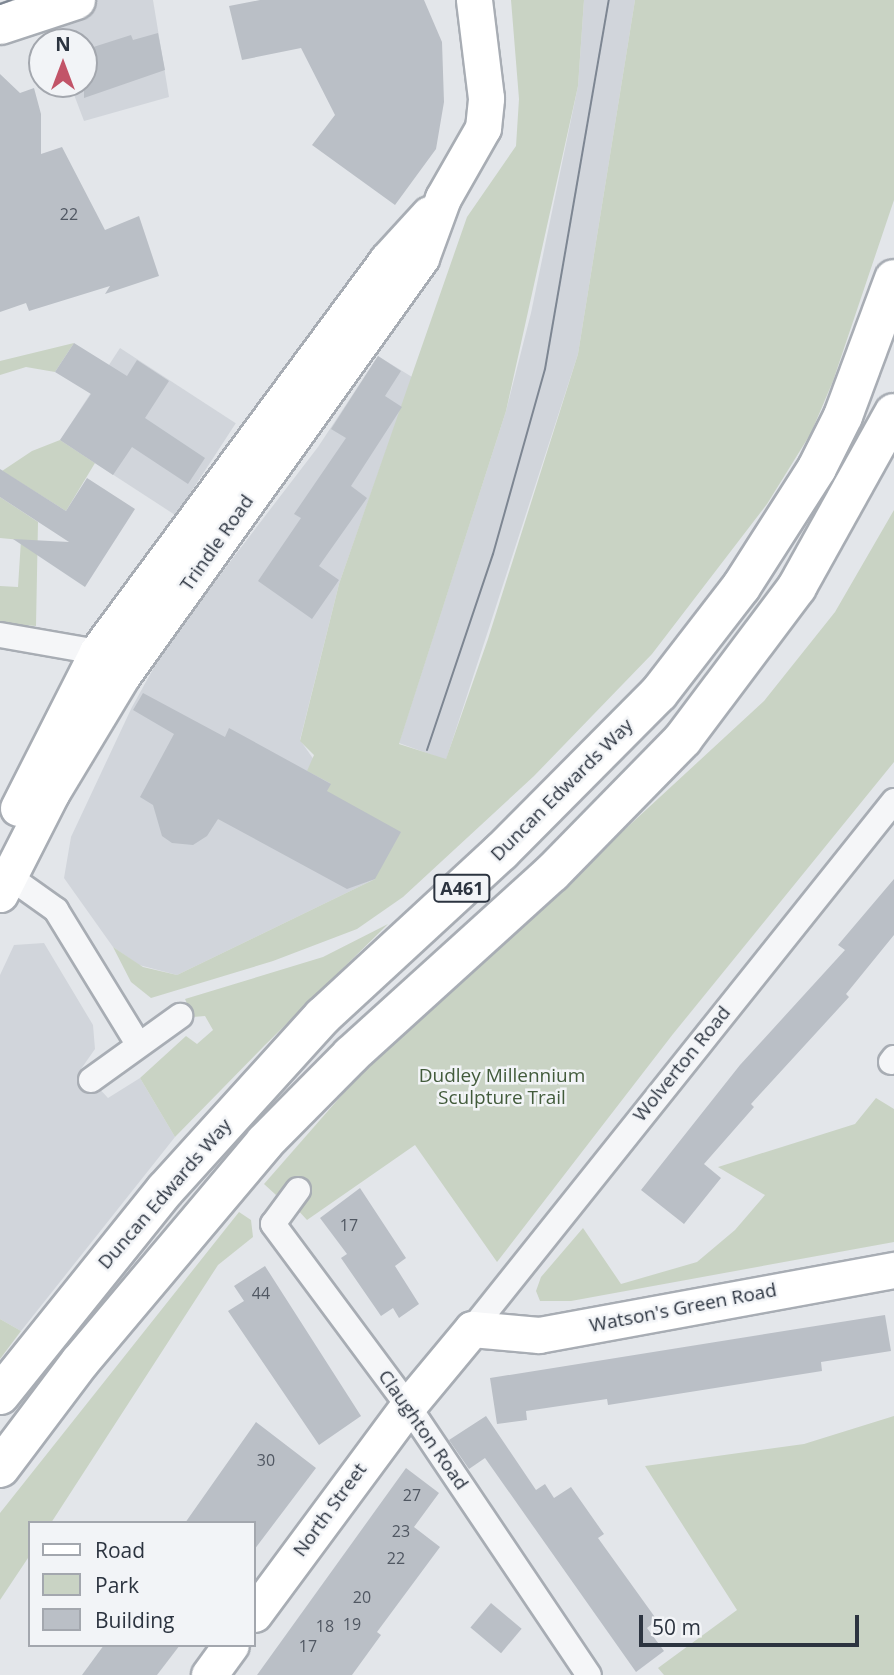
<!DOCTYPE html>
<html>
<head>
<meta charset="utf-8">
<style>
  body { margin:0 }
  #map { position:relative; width:894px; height:1675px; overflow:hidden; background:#e3e6ea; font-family:"Open Sans",sans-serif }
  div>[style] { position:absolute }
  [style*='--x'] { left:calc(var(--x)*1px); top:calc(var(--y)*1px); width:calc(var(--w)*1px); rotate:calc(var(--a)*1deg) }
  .built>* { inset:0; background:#d1d5db; transform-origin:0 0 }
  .green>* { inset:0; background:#c9d3c4 }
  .building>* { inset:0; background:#babfc6; transform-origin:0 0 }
  .roads { filter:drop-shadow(2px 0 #a8adb4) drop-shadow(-2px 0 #a8adb4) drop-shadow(0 2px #a8adb4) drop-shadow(0 -2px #a8adb4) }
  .street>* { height:24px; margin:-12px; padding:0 12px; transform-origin:12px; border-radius:12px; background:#f5f6f8 }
  .secondary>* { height:35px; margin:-17.5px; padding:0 17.5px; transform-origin:17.5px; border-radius:17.5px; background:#fff }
  .primary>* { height:38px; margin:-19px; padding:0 19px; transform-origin:19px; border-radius:19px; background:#fff }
  .highway>* { height:38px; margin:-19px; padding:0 19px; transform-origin:19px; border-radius:19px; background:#fff }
  .tram>* { height:2px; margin:-1px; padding:0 1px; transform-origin:1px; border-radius:1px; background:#7d8692 }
  span { translate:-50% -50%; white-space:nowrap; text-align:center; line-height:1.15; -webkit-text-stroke:5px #f2f4f7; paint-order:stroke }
  .number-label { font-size:16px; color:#505762 }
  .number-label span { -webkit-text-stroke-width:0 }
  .shield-label span { padding:2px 5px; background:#f2f4f7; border:2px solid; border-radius:5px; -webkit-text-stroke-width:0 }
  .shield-label { font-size:18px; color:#2c3440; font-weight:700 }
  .street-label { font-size:19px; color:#2c3440 }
  .park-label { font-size:19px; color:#425b3b }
  .legend { position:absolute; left:28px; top:1521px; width:228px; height:126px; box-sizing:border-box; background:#f2f4f7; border:2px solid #a3a7ae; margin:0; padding:9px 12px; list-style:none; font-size:21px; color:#2c3440 }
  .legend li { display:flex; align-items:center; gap:14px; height:35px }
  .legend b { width:35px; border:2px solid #a3a7ae }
  .north { position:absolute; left:28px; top:28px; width:70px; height:70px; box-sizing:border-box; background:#f2f4f7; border:2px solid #a3a7ae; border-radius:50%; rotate:0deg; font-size:19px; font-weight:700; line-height:28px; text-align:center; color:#2c3440 }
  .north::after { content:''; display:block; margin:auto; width:24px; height:32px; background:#c25468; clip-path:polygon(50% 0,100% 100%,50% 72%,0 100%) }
  .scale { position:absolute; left:639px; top:1615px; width:220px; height:32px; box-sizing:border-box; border:4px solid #2c3440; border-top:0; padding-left:9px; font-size:21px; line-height:24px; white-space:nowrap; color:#2c3440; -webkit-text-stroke:5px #f2f4f7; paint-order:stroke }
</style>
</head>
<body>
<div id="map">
  <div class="built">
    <i style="clip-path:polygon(76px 0,153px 0,169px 97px,84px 121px,70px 84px,84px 84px,84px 42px,56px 42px,52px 25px)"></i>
    <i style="clip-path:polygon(584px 0,635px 0,578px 354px,446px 760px,399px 743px,506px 411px,531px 313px,578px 86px)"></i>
    <i style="left:120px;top:348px;width:138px;height:110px;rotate:33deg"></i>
    <i style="clip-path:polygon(378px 356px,412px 377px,339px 584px,300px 740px,331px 784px,375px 879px,177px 975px,139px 965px,113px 947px,64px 878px,71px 837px,132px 707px,167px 644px,318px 447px)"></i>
    <i style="clip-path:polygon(44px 943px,93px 1025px,95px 1049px,81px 1069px,108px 1098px,140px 1078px,175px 1137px,21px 1331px,0 1319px,0 975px,14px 945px)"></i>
  </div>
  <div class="green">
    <i style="clip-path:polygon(511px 0,584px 0,578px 86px,506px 411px,399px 744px,446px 759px,488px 639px,578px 354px,635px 0,894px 0,894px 200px,833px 381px,811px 433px,767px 504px,652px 654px,534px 776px,403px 897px,357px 929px,273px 961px,151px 998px,131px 982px,113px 947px,143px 967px,177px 975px,375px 879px,327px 791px,330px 783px,307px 771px,314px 755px,300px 741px,339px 584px,467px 217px,516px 146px,519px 99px)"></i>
    <i style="clip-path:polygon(74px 343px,55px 372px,26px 367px,0 375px,0 361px)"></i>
    <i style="clip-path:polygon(60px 440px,95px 463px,66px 511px,2px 471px,32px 451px)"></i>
    <i style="clip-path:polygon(0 497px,38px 522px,36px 626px,0 623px,0 586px,18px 587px,21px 540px,0 538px)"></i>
    <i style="clip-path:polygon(894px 510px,894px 762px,673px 1034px,497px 1262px,415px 1145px,307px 1220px,295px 1207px,307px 1190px,291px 1179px,276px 1195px,264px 1184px,362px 1072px,764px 701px,835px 612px)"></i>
    <i style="clip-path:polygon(388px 924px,264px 1046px,175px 1137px,140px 1078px,186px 1036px,197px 1044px,213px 1030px,205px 1016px,193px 1017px,185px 999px,323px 957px)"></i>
    <i style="clip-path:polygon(876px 1098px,894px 1109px,894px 1242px,571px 1301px,540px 1301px,536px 1291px,541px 1277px,583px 1228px,621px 1284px,697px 1262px,735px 1230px,765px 1195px,718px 1167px,855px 1124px)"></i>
    <i style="clip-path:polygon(239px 1212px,251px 1220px,253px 1237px,218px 1265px,51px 1523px,30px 1523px,30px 1555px,0 1600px,0 1513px)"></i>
    <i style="clip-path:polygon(0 1319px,21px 1331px,0 1359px)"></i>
    <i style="clip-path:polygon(894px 1416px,894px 1675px,664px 1675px,658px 1668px,737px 1610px,645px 1466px,804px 1444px)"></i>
  </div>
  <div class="building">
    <i style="clip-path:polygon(260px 0,424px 0,442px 42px,444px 102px,436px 149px,395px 205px,312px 145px,335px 115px,301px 48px,242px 60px,229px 6px)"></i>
    <i style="clip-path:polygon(158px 33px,165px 70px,84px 98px,84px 50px,131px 35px,133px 40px)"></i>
    <i style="clip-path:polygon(0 74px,20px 93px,34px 88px,41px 114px,41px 154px,62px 147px,105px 230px,139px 216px,159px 276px,105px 294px,110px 286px,29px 311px,26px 303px,0 312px)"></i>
    <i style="clip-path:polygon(74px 343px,127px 376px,137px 360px,169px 381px,145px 418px,205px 458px,188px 484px,132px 447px,113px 475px,60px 440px,91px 394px,55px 372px)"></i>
    <i style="clip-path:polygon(378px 356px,401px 371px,385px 396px,402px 407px,351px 486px,367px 498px,319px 566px,339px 580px,312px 619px,258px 581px,301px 518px,294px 514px,346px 438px,331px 429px)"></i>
    <i style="clip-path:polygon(0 469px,66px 511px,87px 478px,135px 509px,85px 587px,13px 539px,69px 542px,0 497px)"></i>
    <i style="clip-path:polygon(143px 693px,225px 737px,229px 728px,331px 784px,327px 791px,401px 832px,375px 879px,347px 889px,218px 819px,207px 836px,193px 845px,172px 843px,162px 836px,153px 805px,140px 797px,174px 734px,133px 710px)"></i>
    <i style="clip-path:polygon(894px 879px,894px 935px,846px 994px,849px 997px,751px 1104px,754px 1107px,704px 1164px,721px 1178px,684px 1224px,641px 1190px,740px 1065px,845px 950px,838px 945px)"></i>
    <i style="clip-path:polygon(360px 1188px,406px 1258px,395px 1266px,419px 1304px,399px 1318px,393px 1308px,381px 1316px,341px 1258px,347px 1254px,320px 1218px)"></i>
    <i style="clip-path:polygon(265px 1266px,361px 1416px,319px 1445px,228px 1311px,244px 1301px,234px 1286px)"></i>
    <i style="clip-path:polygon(885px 1315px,891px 1351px,821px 1362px,822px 1371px,608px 1405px,607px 1399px,526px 1411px,527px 1420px,497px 1424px,490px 1378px)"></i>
    <i style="clip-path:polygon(486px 1416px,536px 1490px,545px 1484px,554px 1498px,571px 1487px,604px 1534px,598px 1538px,657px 1620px,647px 1628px,664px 1651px,636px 1672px,485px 1458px,469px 1469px,449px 1440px)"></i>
    <i style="clip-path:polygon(256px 1422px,316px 1468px,254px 1550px,254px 1523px,185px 1523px)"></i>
    <i style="clip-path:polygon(406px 1468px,439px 1493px,414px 1527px,440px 1547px,377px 1632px,381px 1635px,352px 1675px,257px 1675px)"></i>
    <i style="left:491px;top:1603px;width:40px;height:32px;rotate:40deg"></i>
    <i style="clip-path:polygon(104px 1645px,180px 1645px,157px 1675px,82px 1675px)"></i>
  </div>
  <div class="roads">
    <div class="street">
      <i style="--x:0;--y:635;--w:98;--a:9.9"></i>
      <i style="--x:97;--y:652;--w:16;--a:30"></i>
      <i style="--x:0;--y:870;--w:69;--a:35.5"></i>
      <i style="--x:56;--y:910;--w:157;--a:58.5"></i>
      <i style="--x:891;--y:1062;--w:5;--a:-53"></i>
      <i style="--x:91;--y:1080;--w:110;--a:-35.7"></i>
      <i style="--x:298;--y:1190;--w:42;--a:126.3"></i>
      <i style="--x:273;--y:1224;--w:227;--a:53.4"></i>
      <i style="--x:408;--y:1406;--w:324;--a:56.1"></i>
      <i style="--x:472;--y:1329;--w:676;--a:-51.37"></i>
    </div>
    <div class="secondary">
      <i style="--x:18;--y:808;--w:175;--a:-63.1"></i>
      <i style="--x:97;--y:652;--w:488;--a:-53.5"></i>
      <i style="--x:387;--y:260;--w:62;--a:-47.6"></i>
      <i style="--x:0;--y:894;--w:114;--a:-63"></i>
      <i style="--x:52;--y:792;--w:135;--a:-58.9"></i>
      <i style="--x:122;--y:676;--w:514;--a:-54.42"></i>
      <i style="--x:421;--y:258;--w:64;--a:-69.9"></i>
      <i style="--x:443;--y:198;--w:81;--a:-60.3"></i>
      <i style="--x:483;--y:128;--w:30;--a:-84"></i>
      <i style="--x:486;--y:98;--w:99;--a:-97"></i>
      <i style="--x:254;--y:1614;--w:259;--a:-53.5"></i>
      <i style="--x:408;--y:1406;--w:100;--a:-50.3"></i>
      <i style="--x:472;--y:1329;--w:67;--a:5.1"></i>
      <i style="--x:539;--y:1335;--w:361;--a:-10.4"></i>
      <i style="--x:209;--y:1675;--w:37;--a:-54"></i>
    </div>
    <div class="primary">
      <i style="--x:0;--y:25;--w:80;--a:-18.2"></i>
    </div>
    <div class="highway">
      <i style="--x:0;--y:1395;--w:263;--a:-51.2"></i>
      <i style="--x:165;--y:1190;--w:235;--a:-47.8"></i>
      <i style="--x:323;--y:1016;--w:242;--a:-42.7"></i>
      <i style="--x:501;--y:852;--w:224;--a:-45.2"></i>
      <i style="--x:659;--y:693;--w:134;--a:-52.3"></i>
      <i style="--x:741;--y:587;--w:141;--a:-57.4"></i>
      <i style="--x:817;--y:468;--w:58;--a:-63.4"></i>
      <i style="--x:843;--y:416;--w:146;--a:-69.6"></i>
      <i style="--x:0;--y:1468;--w:133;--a:-53"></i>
      <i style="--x:80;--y:1362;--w:287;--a:-49.9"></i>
      <i style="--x:265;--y:1142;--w:122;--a:-45.3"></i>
      <i style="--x:351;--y:1055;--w:271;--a:-42.2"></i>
      <i style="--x:552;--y:873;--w:187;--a:-45.6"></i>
      <i style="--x:683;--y:739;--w:190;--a:-53.1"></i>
      <i style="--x:797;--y:587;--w:199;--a:-60.9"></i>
    </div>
  </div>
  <div class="tram">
    <i style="--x:0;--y:4;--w:12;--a:-20"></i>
    <i style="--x:427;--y:750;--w:207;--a:-71.4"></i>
    <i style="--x:493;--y:554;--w:192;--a:-74.3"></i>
    <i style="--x:545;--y:369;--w:375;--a:-80.2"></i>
  </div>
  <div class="number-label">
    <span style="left:69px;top:214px">22</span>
    <span style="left:349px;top:1225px">17</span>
    <span style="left:261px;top:1293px">44</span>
    <span style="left:266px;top:1460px">30</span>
    <span style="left:412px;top:1495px">27</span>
    <span style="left:401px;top:1531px">23</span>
    <span style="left:396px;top:1558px">22</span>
    <span style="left:362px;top:1597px">20</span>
    <span style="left:352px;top:1624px">19</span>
    <span style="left:325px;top:1626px">18</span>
    <span style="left:308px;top:1646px">17</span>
  </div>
  <div class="shield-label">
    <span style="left:462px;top:888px">A461</span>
  </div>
  <div class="street-label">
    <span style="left:217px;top:543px;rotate:-55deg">Trindle Road</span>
    <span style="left:562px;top:790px;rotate:-45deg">Duncan Edwards Way</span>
    <span style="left:682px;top:1064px;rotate:-51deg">Wolverton Road</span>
    <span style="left:165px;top:1194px;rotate:-49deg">Duncan Edwards Way</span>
    <span style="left:683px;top:1308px;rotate:-11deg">Watson's Green Road</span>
    <span style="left:423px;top:1430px;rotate:55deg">Claughton Road</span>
    <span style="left:330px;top:1510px;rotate:-54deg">North Street</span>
  </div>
  <div class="park-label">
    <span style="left:502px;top:1087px">Dudley Millennium<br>Sculpture Trail</span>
  </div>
  <ul class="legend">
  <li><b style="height:9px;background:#fff"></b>Road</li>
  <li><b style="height:19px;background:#c9d3c4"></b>Park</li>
  <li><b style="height:19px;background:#babfc6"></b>Building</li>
  </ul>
  <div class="north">N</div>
  <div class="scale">50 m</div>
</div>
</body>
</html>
